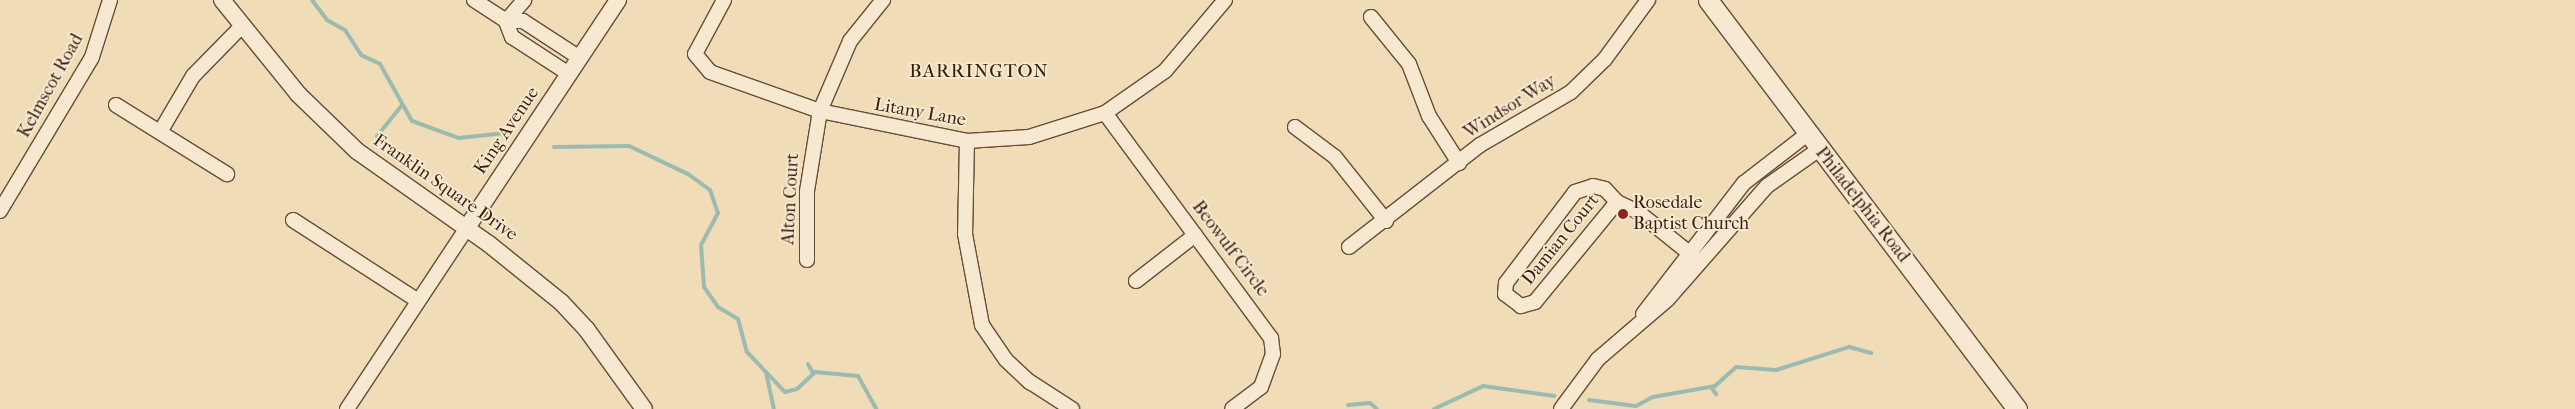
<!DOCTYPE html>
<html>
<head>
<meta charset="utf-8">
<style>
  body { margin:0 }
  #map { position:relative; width:2575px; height:409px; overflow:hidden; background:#f1dcb8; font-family:"IM FELL French Canon",serif }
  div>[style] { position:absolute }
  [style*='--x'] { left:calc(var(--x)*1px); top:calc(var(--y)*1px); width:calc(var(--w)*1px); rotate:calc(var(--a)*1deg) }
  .stream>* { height:4px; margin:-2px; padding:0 2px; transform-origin:2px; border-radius:2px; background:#9bbbb1 }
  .roads { filter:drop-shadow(1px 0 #674d35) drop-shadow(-1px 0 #674d35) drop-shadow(0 1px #674d35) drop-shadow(0 -1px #674d35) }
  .minor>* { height:14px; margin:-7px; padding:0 7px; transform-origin:7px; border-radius:7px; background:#f6e8d1 }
  .tertiary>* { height:16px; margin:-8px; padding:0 8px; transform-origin:8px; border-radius:8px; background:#f6e8d1 }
  .secondary>* { height:19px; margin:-9.5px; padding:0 9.5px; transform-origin:9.5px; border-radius:9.5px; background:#f6e8d1 }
  .dots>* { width:14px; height:14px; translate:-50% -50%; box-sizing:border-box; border:2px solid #f6e8d1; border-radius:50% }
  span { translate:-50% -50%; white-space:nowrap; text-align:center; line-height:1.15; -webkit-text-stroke:4px #f6e8d1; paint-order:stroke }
  .street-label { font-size:18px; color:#391d09 }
  .poi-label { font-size:18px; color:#391d09 }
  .left { translate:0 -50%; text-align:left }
  .neighbourhood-label { font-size:19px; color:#391d09; letter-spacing:1px }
</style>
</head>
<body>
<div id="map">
  <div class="stream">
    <i style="--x:312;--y:0;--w:25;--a:53"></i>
    <i style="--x:327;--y:20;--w:21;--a:29"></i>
    <i style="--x:345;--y:30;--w:30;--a:57"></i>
    <i style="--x:361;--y:55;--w:21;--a:25"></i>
    <i style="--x:380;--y:64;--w:65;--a:60.7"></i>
    <i style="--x:412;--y:121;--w:50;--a:19.9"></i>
    <i style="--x:459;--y:138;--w:46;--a:-6.2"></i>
    <i style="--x:377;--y:136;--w:40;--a:-51"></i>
    <i style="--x:554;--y:147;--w:75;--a:-0.8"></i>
    <i style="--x:629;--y:146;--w:65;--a:25.4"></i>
    <i style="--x:688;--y:174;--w:27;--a:36"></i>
    <i style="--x:710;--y:190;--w:24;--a:71"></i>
    <i style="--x:718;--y:213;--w:36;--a:118"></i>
    <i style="--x:701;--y:245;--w:42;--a:85.9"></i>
    <i style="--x:704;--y:287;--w:24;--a:55"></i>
    <i style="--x:718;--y:307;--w:23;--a:31"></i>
    <i style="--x:738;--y:319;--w:34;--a:75"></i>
    <i style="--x:747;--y:352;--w:55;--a:46.5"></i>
    <i style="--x:785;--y:392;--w:12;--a:-14"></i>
    <i style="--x:797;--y:389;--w:25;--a:-43"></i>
    <i style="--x:815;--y:372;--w:43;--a:5.3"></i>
    <i style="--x:858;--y:376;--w:38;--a:61"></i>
    <i style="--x:808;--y:364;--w:10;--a:61"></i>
    <i style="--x:766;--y:372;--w:38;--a:78"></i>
    <i style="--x:1711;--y:387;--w:9;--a:54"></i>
    <i style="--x:1589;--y:400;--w:47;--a:7.3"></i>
    <i style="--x:1636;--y:406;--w:19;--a:-28"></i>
    <i style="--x:1653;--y:397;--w:63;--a:-10.1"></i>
    <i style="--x:1715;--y:386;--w:28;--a:-42"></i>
    <i style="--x:1736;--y:367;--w:40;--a:4.3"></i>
    <i style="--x:1776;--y:370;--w:77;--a:-17.5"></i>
    <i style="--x:1849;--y:347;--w:23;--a:15"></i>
    <i style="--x:1348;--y:405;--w:22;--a:-5"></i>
    <i style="--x:1370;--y:403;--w:9;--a:41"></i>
    <i style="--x:1434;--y:409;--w:54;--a:-25.1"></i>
    <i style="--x:1483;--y:386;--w:72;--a:8"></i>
  </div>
  <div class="roads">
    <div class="minor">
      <i style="--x:474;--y:0;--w:38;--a:33"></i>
      <i style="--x:506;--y:21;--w:28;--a:-49"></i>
      <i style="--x:724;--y:0;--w:61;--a:118.2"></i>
      <i style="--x:695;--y:54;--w:23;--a:50"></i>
      <i style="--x:710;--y:72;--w:117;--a:19.5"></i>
      <i style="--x:820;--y:111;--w:150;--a:11.5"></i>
      <i style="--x:967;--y:141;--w:62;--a:-3.7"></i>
      <i style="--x:1029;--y:137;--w:80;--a:-17.5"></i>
      <i style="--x:1105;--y:113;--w:73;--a:-35"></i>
      <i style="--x:1165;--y:71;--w:93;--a:-49.8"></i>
      <i style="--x:1371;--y:17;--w:60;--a:51"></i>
      <i style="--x:1409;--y:64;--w:56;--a:69"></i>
      <i style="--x:1429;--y:116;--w:56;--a:57.4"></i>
      <i style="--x:569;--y:74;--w:68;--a:-147"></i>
      <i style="--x:512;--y:37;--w:17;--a:-111"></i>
      <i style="--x:506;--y:21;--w:17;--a:0"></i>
      <i style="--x:523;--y:21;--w:68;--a:33"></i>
      <i style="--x:116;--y:105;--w:131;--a:31.9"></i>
      <i style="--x:1105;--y:113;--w:280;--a:53.6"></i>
      <i style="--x:1271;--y:338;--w:16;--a:83"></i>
      <i style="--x:1273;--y:354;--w:35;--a:110"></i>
      <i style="--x:1261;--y:387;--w:36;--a:143"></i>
      <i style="--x:1295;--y:127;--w:50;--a:36.9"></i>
      <i style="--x:1335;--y:157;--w:82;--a:51.4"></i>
      <i style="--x:160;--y:132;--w:65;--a:-59.5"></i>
      <i style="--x:193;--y:76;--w:69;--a:-45.6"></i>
      <i style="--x:967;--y:141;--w:93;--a:91.2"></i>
      <i style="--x:965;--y:234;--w:93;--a:79.4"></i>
      <i style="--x:982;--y:325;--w:42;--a:55.6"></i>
      <i style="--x:1006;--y:360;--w:33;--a:43"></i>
      <i style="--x:1030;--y:382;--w:50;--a:32.7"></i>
      <i style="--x:1593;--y:186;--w:12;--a:14"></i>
      <i style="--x:1605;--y:189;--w:18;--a:47"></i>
      <i style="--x:1617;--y:202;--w:129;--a:129.4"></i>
      <i style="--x:1535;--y:302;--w:15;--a:164"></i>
      <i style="--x:1521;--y:306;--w:20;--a:-143"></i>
      <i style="--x:1505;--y:294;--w:11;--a:-85"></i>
      <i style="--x:1506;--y:283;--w:114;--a:-52.8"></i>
      <i style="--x:1575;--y:192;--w:19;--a:-18"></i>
      <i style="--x:1617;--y:202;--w:23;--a:25"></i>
      <i style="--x:1638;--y:212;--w:70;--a:38.7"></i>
      <i style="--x:0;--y:211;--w:179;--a:-59.1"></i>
      <i style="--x:92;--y:57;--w:60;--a:-72.5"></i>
      <i style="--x:293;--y:220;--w:149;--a:32.9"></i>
      <i style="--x:1349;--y:247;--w:166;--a:-37.9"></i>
      <i style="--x:1480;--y:145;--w:105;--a:-30.2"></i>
      <i style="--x:1571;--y:92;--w:47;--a:-44.1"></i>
      <i style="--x:1605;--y:59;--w:73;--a:-53.9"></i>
      <i style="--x:807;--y:260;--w:69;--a:-90"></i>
      <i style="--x:807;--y:191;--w:81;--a:-80.8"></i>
      <i style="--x:820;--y:111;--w:76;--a:-66.8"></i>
      <i style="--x:850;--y:41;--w:53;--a:-51.2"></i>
      <i style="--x:1136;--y:281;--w:75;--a:-37.9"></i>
      <i style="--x:1643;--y:314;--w:165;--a:-52.4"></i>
      <i style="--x:1744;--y:183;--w:78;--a:-37.7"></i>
      <i style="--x:347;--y:409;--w:216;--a:-56.5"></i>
      <i style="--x:1561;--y:409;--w:62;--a:-53.5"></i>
      <i style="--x:1598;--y:359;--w:92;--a:-40.6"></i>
      <i style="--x:1668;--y:299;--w:150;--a:-48.8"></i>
      <i style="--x:1767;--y:186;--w:62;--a:-35.2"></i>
    </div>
    <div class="tertiary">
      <i style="--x:222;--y:0;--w:121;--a:51"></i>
      <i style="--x:298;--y:94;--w:82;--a:44"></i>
      <i style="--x:357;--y:151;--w:161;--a:35.2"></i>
      <i style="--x:489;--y:244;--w:92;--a:38.9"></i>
      <i style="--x:561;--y:302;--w:38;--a:47"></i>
      <i style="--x:587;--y:330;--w:97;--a:54.2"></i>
      <i style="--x:466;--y:229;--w:275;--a:-56.4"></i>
    </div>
    <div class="secondary">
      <i style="--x:1708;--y:0;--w:513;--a:52.93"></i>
    </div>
  </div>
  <div class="dots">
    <i style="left:1623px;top:214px;background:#8f2418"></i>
  </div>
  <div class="street-label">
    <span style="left:51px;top:86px;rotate:-61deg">Kelmscot Road</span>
    <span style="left:1510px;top:107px;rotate:-32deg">Windsor Way</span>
    <span style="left:920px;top:113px;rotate:10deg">Litany Lane</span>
    <span style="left:507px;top:131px;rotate:-56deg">King Avenue</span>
    <span style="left:445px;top:188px;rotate:35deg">Franklin Square Drive</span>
    <span style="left:791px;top:199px;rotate:-87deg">Alton Court</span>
    <span style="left:1862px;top:205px;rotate:52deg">Philadelphia Road</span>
    <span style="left:1561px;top:240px;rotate:-51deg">Damian Court</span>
    <span style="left:1230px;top:249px;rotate:53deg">Beowulf Circle</span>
  </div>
  <div class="poi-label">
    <span class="left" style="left:1633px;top:214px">Rosedale<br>Baptist Church</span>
  </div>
  <div class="neighbourhood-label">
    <span style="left:979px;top:72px">BARRINGTON</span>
  </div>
</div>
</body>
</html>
